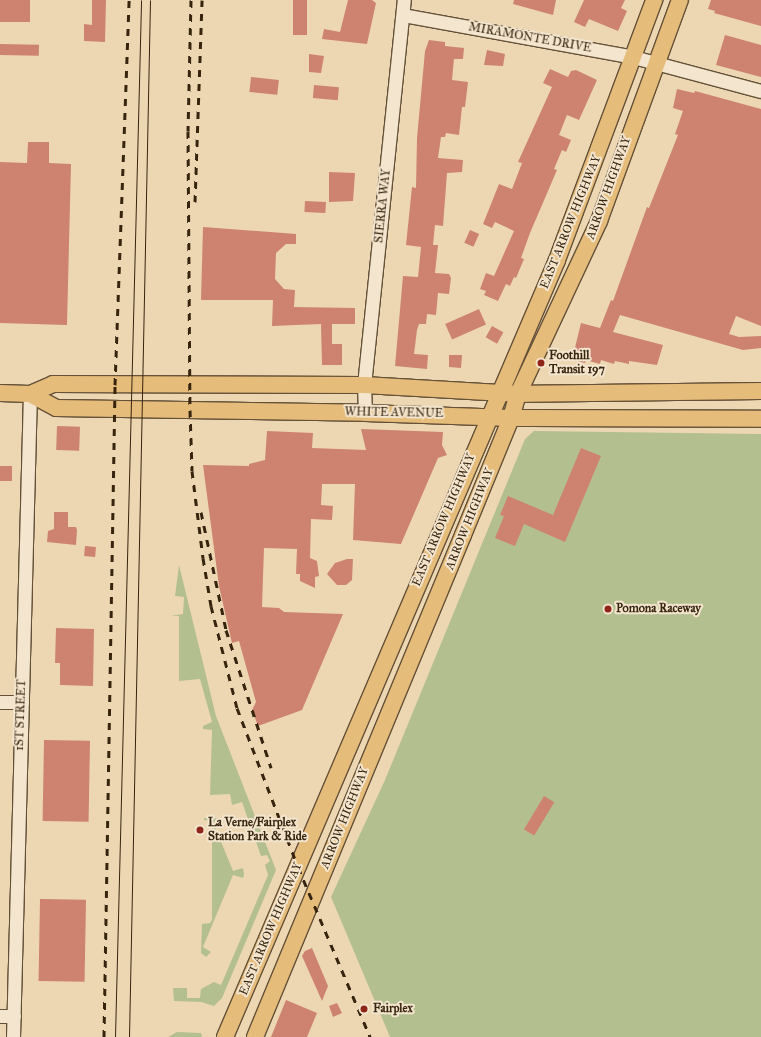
<!DOCTYPE html>
<html>
<head>
<meta charset="utf-8">
<style>
  body { margin:0 }
  #map { position:relative; width:761px; height:1037px; overflow:hidden; background:#edd7b3; font-family:"IM FELL Great Primer",serif }
  div>[style] { position:absolute }
  [style*='--x'] { left:calc(var(--x)*1px); top:calc(var(--y)*1px); width:calc(var(--w)*1px); rotate:calc(var(--a)*1deg) }
  .green>* { inset:0; background:#b4bf90 }
  .building>* { inset:0; background:#cd836f; transform-origin:0 0 }
  .roads { filter:drop-shadow(1px 0 #645138) drop-shadow(-1px 0 #645138) drop-shadow(0 1px #645138) drop-shadow(0 -1px #645138) }
  .minor>* { height:13px; margin:-6.5px; padding:0 6.5px; transform-origin:6.5px; border-radius:6.5px; background:#f3e5ce }
  .major>* { height:16px; margin:-8px; padding:0 8px; transform-origin:8px; border-radius:8px; background:#e6bc7a }
  .tram>* { height:1px; margin:-0.5px; padding:0 0.5px; transform-origin:0.5px; border-radius:0.5px; background:#36240f }
  .rail>* { height:3px; margin-top:-1.5px; transform-origin:0; background:repeating-linear-gradient(90deg,#36240f 0 7px,transparent 0 14px) }
  .dots>* { width:11px; height:11px; translate:-50% -50%; box-sizing:border-box; border:2px solid #f3e5ce; border-radius:50% }
  span { translate:-50% -50%; white-space:nowrap; text-align:center; line-height:1.15; -webkit-text-stroke:4px #f3e5ce; paint-order:stroke }
  .street-label { font-size:12px; color:#36240f }
  .poi-label { font-size:12px; color:#36240f; font-weight:700 }
  .left { translate:0 -50%; text-align:left }
</style>
</head>
<body>
<div id="map">
  <div class="green">
    <i style="clip-path:polygon(534px 431px,761px 434px,761px 1037px,390px 1037px,331px 897px,385px 780px,525px 439px)"></i>
    <i style="clip-path:polygon(179px 565px,216px 716px,276px 870px,222px 998px,214px 1006px,201px 1002px,174px 1001px,173px 988px,187px 988px,187px 998px,200px 998px,201px 989px,214px 982px,221px 985px,268px 875px,265px 865px,270px 861px,267px 855px,261px 856px,242px 802px,232px 805px,230px 794px,210px 795px,212px 730px,203px 729px,203px 726px,212px 722px,200px 679px,179px 681px,179px 616px,171px 616px,183px 614px,184px 597px,175px 596px)"></i>
    <i style="clip-path:polygon(204px 818px,220px 818px,224px 821px,215px 827px,233px 871px,243px 868px,244px 874px,243px 878px,233px 875px,203px 947px,211px 952px,206px 957px,201px 953px,202px 924px,210px 923px,212px 920px,212px 821px,204px 820px)"></i>
    <i style="clip-path:polygon(177px 1032px,201px 1033px,202px 1037px,168px 1037px)"></i>
  </div>
  <div class="building">
    <i style="left:0;top:0;width:30px;height:22px"></i>
    <i style="clip-path:polygon(92px 0,106px 0,105px 42px,84px 41px,84px 24px,92px 25px)"></i>
    <i style="left:293px;top:0;width:14px;height:35px"></i>
    <i style="clip-path:polygon(348px 0,372px 0,376px 3px,367px 44px,322px 39px,324px 29px,340px 32px)"></i>
    <i style="clip-path:polygon(514px 0,556px 0,553px 15px,513px 4px)"></i>
    <i style="clip-path:polygon(584px 0,625px 0,621px 8px,627px 11px,618px 31px,589px 19px,585px 27px,574px 22px)"></i>
    <i style="clip-path:polygon(711px 0,761px 0,761px 26px,714px 13px,715px 11px,708px 9px)"></i>
    <i style="clip-path:polygon(725px 35px,761px 45px,761px 77px,716px 65px)"></i>
    <i style="clip-path:polygon(429px 40px,445px 42px,445px 46px,464px 48px,463px 59px,454px 59px,452px 80px,468px 82px,465px 107px,462px 107px,459px 135px,446px 133px,445px 137px,441px 137px,438px 158px,463px 160px,462px 172px,447px 173px,443px 226px,435px 225px,433px 245px,438px 245px,435px 273px,449px 274px,451px 278px,449px 294px,438px 293px,436px 315px,427px 314px,426px 324px,419px 324px,417px 330px,414px 354px,428px 355px,427px 369px,395px 366px,403px 276px,418px 277px,421px 247px,406px 245px,412px 187px,416px 188px,417px 138px,425px 51px)"></i>
    <i style="left:0;top:44px;width:39px;height:11px;rotate:1deg"></i>
    <i style="clip-path:polygon(487px 50px,505px 54px,503px 66px,484px 65px)"></i>
    <i style="clip-path:polygon(309px 54px,324px 56px,321px 73px,309px 72px)"></i>
    <i style="clip-path:polygon(550px 69px,568px 77px,571px 71px,576px 70px,597px 80px,579px 120px,567px 115px,559px 135px,571px 140px,566px 152px,562px 150px,554px 169px,557px 170px,530px 233px,521px 258px,524px 259px,516px 278px,514px 277px,510px 286px,506px 284px,498px 301px,484px 295px,486px 291px,480px 289px,486px 273px,494px 276px,514px 231px,495px 222px,492px 228px,483px 224px,499px 184px,512px 189px,522px 163px,518px 162px,552px 87px,543px 83px)"></i>
    <i style="left:251px;top:77px;width:28px;height:15px;rotate:6deg"></i>
    <i style="left:314px;top:85px;width:25px;height:13px;rotate:5deg"></i>
    <i style="clip-path:polygon(677px 89px,694px 93px,695px 91px,761px 109px,761px 326px,736px 316px,729px 334px,739px 337px,761px 336px,761px 348px,743px 350px,620px 315px,613px 332px,663px 345px,657px 365px,629px 361px,629px 364px,615px 361px,614px 364px,601px 360px,600px 364px,586px 360px,585px 363px,572px 360px,581px 323px,600px 328px,611px 300px,613px 301px,647px 207px,649px 208px,678px 135px,675px 134px,683px 111px,673px 108px)"></i>
    <i style="clip-path:polygon(28px 142px,49px 142px,49px 163px,71px 164px,67px 325px,0 323px,0 162px,27px 163px)"></i>
    <i style="clip-path:polygon(329px 172px,355px 173px,353px 201px,329px 202px)"></i>
    <i style="left:305px;top:201px;width:21px;height:11px;rotate:3deg"></i>
    <i style="clip-path:polygon(203px 227px,296px 234px,296px 244px,286px 244px,276px 253px,275px 279px,284px 289px,295px 290px,294px 307px,355px 308px,355px 324px,332px 324px,332px 344px,342px 344px,342px 365px,322px 365px,321px 324px,272px 326px,273px 300px,201px 300px)"></i>
    <i style="left:470px;top:230px;width:10px;height:14px;rotate:24deg"></i>
    <i style="left:479px;top:309px;width:17px;height:37px;rotate:66deg"></i>
    <i style="left:492px;top:326px;width:13px;height:13px;rotate:29deg"></i>
    <i style="clip-path:polygon(449px 355px,462px 355px,461px 368px,449px 367px)"></i>
    <i style="left:57px;top:426px;width:23px;height:24px;rotate:2deg"></i>
    <i style="clip-path:polygon(361px 429px,443px 432px,442px 445px,447px 455px,438px 458px,401px 544px,353px 540px,355px 484px,322px 484px,321px 505px,333px 506px,332px 520px,311px 519px,310px 558px,317px 561px,319px 576px,315px 577px,315px 588px,300px 581px,300px 574px,296px 574px,297px 549px,264px 548px,262px 607px,279px 608px,284px 612px,343px 614px,302px 710px,258px 726px,252px 710px,256px 702px,239px 641px,232px 643px,219px 586px,203px 465px,249px 466px,249px 464px,265px 460px,267px 431px,313px 433px,312px 448px,366px 450px)"></i>
    <i style="clip-path:polygon(581px 448px,601px 456px,565px 542px,524px 524px,515px 546px,495px 538px,504px 516px,500px 515px,508px 496px,553px 515px)"></i>
    <i style="left:0;top:466px;width:12px;height:15px"></i>
    <i style="clip-path:polygon(54px 512px,68px 512px,68px 527px,76px 527px,77px 530px,76px 545px,47px 542px,48px 531px,54px 529px)"></i>
    <i style="left:85px;top:546px;width:11px;height:10px;rotate:5deg"></i>
    <i style="clip-path:polygon(347px 559px,353px 559px,352px 580px,346px 585px,337px 585px,327px 574px,335px 563px)"></i>
    <i style="clip-path:polygon(56px 628px,94px 629px,93px 686px,60px 685px,60px 663px,55px 663px)"></i>
    <i style="left:44px;top:740px;width:46px;height:81px;rotate:1deg"></i>
    <i style="left:544px;top:796px;width:12px;height:39px;rotate:31deg"></i>
    <i style="left:40px;top:899px;width:46px;height:82px;rotate:1deg"></i>
    <i style="clip-path:polygon(312px 948px,328px 986px,322px 1001px,302px 956px,305px 951px)"></i>
    <i style="clip-path:polygon(286px 1000px,317px 1013px,307px 1037px,271px 1037px)"></i>
    <i style="clip-path:polygon(337px 1003px,342px 1013px,333px 1017px,329px 1006px)"></i>
  </div>
  <div class="roads">
    <div class="minor">
      <i style="--x:403;--y:15;--w:234;--a:10.3"></i>
      <i style="--x:633;--y:57;--w:132;--a:14.9"></i>
      <i style="--x:365;--y:413;--w:28;--a:-92"></i>
      <i style="--x:364;--y:385;--w:387;--a:-84.1"></i>
      <i style="--x:0;--y:702;--w:22;--a:0"></i>
      <i style="--x:0;--y:1016;--w:14;--a:0"></i>
      <i style="--x:13;--y:1037;--w:643;--a:-88.49"></i>
    </div>
    <div class="major">
      <i style="--x:0;--y:393;--w:30;--a:2"></i>
      <i style="--x:30;--y:394;--w:25;--a:-23"></i>
      <i style="--x:53;--y:384;--w:311;--a:0.2"></i>
      <i style="--x:364;--y:385;--w:154;--a:3.3"></i>
      <i style="--x:518;--y:394;--w:243;--a:-0.7"></i>
      <i style="--x:30;--y:394;--w:30;--a:28"></i>
      <i style="--x:56;--y:408;--w:309;--a:0.9"></i>
      <i style="--x:365;--y:413;--w:146;--a:2"></i>
      <i style="--x:511;--y:418;--w:250;--a:0.2"></i>
      <i style="--x:225;--y:1037;--w:845;--a:-66.86"></i>
      <i style="--x:557;--y:260;--w:278;--a:-69.5"></i>
      <i style="--x:255;--y:1037;--w:543;--a:-67.49"></i>
      <i style="--x:463;--y:535;--w:126;--a:-67.7"></i>
      <i style="--x:511;--y:418;--w:25;--a:-74"></i>
      <i style="--x:518;--y:394;--w:191;--a:-64.9"></i>
      <i style="--x:599;--y:221;--w:235;--a:-69.9"></i>
    </div>
  </div>
  <div class="tram">
    <i style="--x:115;--y:1037;--w:1037;--a:-88.56"></i>
    <i style="--x:129;--y:1037;--w:1037;--a:-88.84"></i>
  </div>
  <div class="rail">
    <i style="--x:191;--y:0;--w:131;--a:91.3"></i>
    <i style="--x:188;--y:131;--w:279;--a:89.6"></i>
    <i style="--x:190;--y:410;--w:61;--a:88.1"></i>
    <i style="--x:192;--y:471;--w:88;--a:82.8"></i>
    <i style="--x:203;--y:558;--w:49;--a:80.5"></i>
    <i style="--x:211;--y:606;--w:105;--a:75.7"></i>
    <i style="--x:237;--y:708;--w:170;--a:69"></i>
    <i style="--x:298;--y:867;--w:185;--a:67"></i>
    <i style="--x:195;--y:202;--w:202;--a:-88"></i>
    <i style="--x:201;--y:512;--w:121;--a:78"></i>
    <i style="--x:226;--y:630;--w:145;--a:71.9"></i>
    <i style="--x:104;--y:1037;--w:652;--a:-89.03"></i>
    <i style="--x:115;--y:385;--w:385;--a:-87.9"></i>
  </div>
  <div class="dots">
    <i style="left:541px;top:363px;background:#8f2418"></i>
    <i style="left:608px;top:609px;background:#8f2418"></i>
    <i style="left:200px;top:830px;background:#8f2418"></i>
    <i style="left:364px;top:1009px;background:#8f2418"></i>
  </div>
  <div class="street-label">
    <span style="left:530px;top:38px;rotate:10deg">MIRAMONTE DRIVE</span>
    <span style="left:609px;top:188px;rotate:-70deg">ARROW HIGHWAY</span>
    <span style="left:383px;top:206px;rotate:-84deg">SIERRA WAY</span>
    <span style="left:571px;top:222px;rotate:-68deg">EAST ARROW HIGHWAY</span>
    <span style="left:394px;top:413px;rotate:1deg">WHITE AVENUE</span>
    <span style="left:470px;top:519px;rotate:-68deg">ARROW HIGHWAY</span>
    <span style="left:444px;top:520px;rotate:-67deg">EAST ARROW HIGHWAY</span>
    <span style="left:21px;top:715px;rotate:-88deg">1ST STREET</span>
    <span style="left:345px;top:818px;rotate:-68deg">ARROW HIGHWAY</span>
    <span style="left:271px;top:929px;rotate:-67deg">EAST ARROW HIGHWAY</span>
  </div>
  <div class="poi-label">
    <span class="left" style="left:549px;top:363px">Foothill<br>Transit 197</span>
    <span class="left" style="left:616px;top:609px">Pomona Raceway</span>
    <span class="left" style="left:208px;top:830px">La Verne/Fairplex<br>Station Park &amp; Ride</span>
    <span class="left" style="left:373px;top:1009px">Fairplex</span>
  </div>
</div>
</body>
</html>
